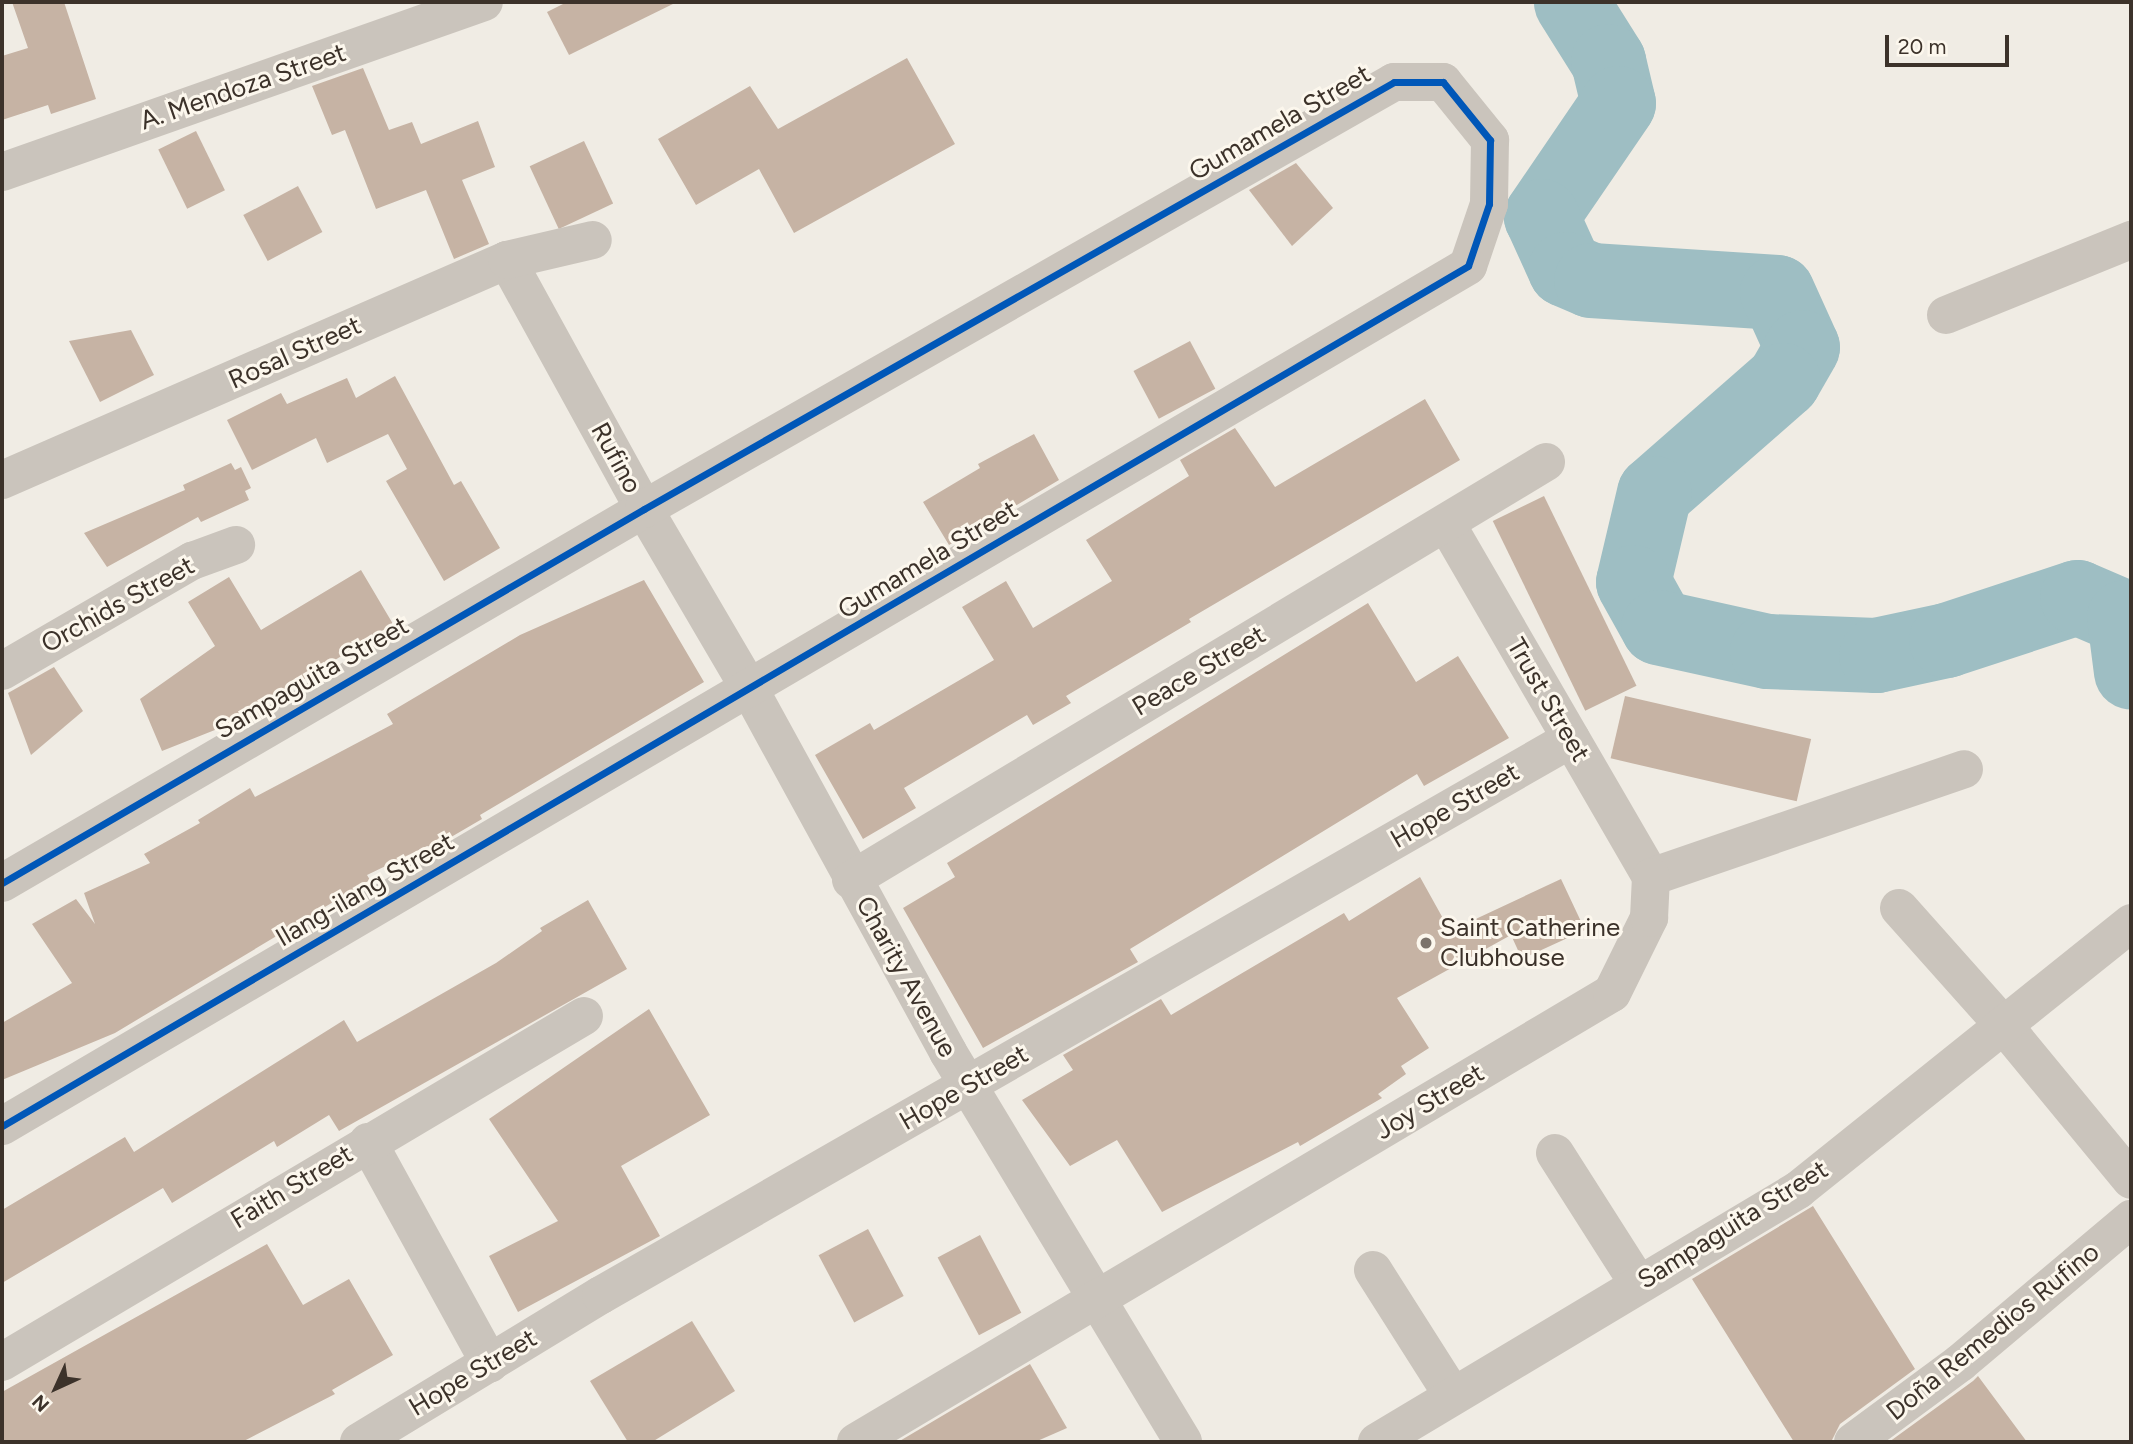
<!DOCTYPE html>
<html>
<head>
<meta charset="utf-8">
<style>
  body { margin:0 }
  #map { position:relative; width:2133px; height:1444px; overflow:hidden; background:#f0ece4; font-family:Figtree,sans-serif }
  div>[style] { position:absolute }
  [style*='--x'] { left:calc(var(--x)*1px); top:calc(var(--y)*1px); width:calc(var(--w)*1px); rotate:calc(var(--a)*1deg) }
  .river>* { height:75px; margin:-37.5px; padding:0 37.5px; transform-origin:37.5px; border-radius:37.5px; background:#9ebec3 }
  .building>* { inset:0; background:#c6b3a4; transform-origin:0 0 }
  .minor>* { height:38px; margin:-19px; padding:0 19px; transform-origin:19px; border-radius:19px; background:#cac4bc }
  .cycleway>* { height:7px; margin:-3.5px; padding:0 3.5px; transform-origin:3.5px; border-radius:3.5px; background:#0057b8 }
  .dots>* { width:19px; height:19px; translate:-50% -50%; box-sizing:border-box; border:4px solid #fcf7ed; border-radius:50% }
  span { translate:-50% -50%; white-space:nowrap; text-align:center; line-height:1.15; -webkit-text-stroke:6px #fcf7ed; paint-order:stroke }
  .street-label { font-size:26px; color:#3c322a }
  .poi-label { font-size:26px; color:#3c322a }
  .left { translate:0 -50%; text-align:left }
  .frame { position:absolute; inset:0; border:4px solid #3c322a; pointer-events:none }
  .north { position:absolute; left:21px; top:1353px; width:70px; height:70px; -webkit-text-stroke:5px #fcf7ed; paint-order:stroke; rotate:225deg; font-size:19px; font-weight:700; line-height:28px; text-align:center; color:#3c322a }
  .north::after { content:''; display:block; margin:auto; width:24px; height:32px; background:#3c322a; clip-path:polygon(50% 0,100% 100%,50% 72%,0 100%) }
  .scale { position:absolute; left:1885px; top:35px; width:124px; height:32px; box-sizing:border-box; border:4px solid #3c322a; border-top:0; padding-left:9px; font-size:21px; line-height:24px; white-space:nowrap; color:#3c322a; -webkit-text-stroke:5px #fcf7ed; paint-order:stroke }
</style>
</head>
<body>
<div id="map">
  <div class="river">
    <i style="--x:1571;--y:2;--w:70;--a:57.9"></i>
    <i style="--x:1608;--y:61;--w:43;--a:76.6"></i>
    <i style="--x:1618;--y:103;--w:137;--a:124.3"></i>
    <i style="--x:1541;--y:216;--w:58;--a:65.6"></i>
    <i style="--x:1565;--y:269;--w:28;--a:23"></i>
    <i style="--x:1591;--y:280;--w:186;--a:3.7"></i>
    <i style="--x:1777;--y:292;--w:60;--a:65.6"></i>
    <i style="--x:1802;--y:347;--w:38;--a:120"></i>
    <i style="--x:1783;--y:380;--w:171;--a:138.8"></i>
    <i style="--x:1654;--y:493;--w:91;--a:103.3"></i>
    <i style="--x:1633;--y:582;--w:51;--a:60.9"></i>
    <i style="--x:1658;--y:627;--w:112;--a:12.4"></i>
    <i style="--x:1767;--y:651;--w:109;--a:2.1"></i>
    <i style="--x:1876;--y:655;--w:72;--a:-12.1"></i>
    <i style="--x:1946;--y:640;--w:138;--a:-18.2"></i>
    <i style="--x:2077;--y:597;--w:51;--a:23.1"></i>
    <i style="--x:2124;--y:617;--w:55;--a:82.7"></i>
  </div>
  <div class="building">
    <i style="clip-path:polygon(12px 2px,64px 2px,96px 99px,51px 114px,48px 105px,2px 120px,2px 56px,28px 48px)"></i>
    <i style="clip-path:polygon(567px 2px,677px 2px,569px 55px,547px 12px)"></i>
    <i style="clip-path:polygon(907px 58px,955px 144px,794px 233px,759px 169px,696px 205px,658px 139px,750px 86px,778px 129px)"></i>
    <i style="clip-path:polygon(363px 68px,389px 130px,412px 122px,421px 144px,478px 121px,495px 167px,462px 180px,489px 244px,454px 259px,426px 190px,376px 209px,345px 130px,332px 135px,312px 86px)"></i>
    <i style="left:196px;top:131px;width:66px;height:42px;rotate:64deg"></i>
    <i style="left:584px;top:141px;width:69px;height:60px;rotate:65deg"></i>
    <i style="clip-path:polygon(1296px 163px,1333px 208px,1292px 246px,1249px 190px)"></i>
    <i style="left:298px;top:186px;width:52px;height:62px;rotate:62deg"></i>
    <i style="clip-path:polygon(131px 330px,154px 375px,100px 402px,69px 341px)"></i>
    <i style="left:1190px;top:341px;width:54px;height:64px;rotate:62deg"></i>
    <i style="clip-path:polygon(395px 376px,454px 485px,461px 481px,500px 548px,444px 581px,386px 481px,407px 469px,388px 434px,327px 463px,316px 438px,252px 470px,227px 420px,281px 393px,287px 404px,347px 378px,356px 398px)"></i>
    <i style="clip-path:polygon(1425px 399px,1460px 460px,1189px 619px,1191px 622px,1066px 696px,1071px 703px,1033px 725px,1027px 715px,904px 788px,916px 808px,863px 839px,815px 755px,870px 723px,874px 730px,994px 660px,962px 607px,1006px 581px,1033px 628px,1112px 581px,1086px 540px,1189px 476px,1180px 460px,1235px 428px,1275px 487px)"></i>
    <i style="clip-path:polygon(1034px 434px,1059px 480px,949px 545px,923px 502px,980px 468px,978px 464px)"></i>
    <i style="clip-path:polygon(231px 463px,235px 470px,241px 467px,251px 488px,245px 491px,249px 500px,201px 522px,198px 517px,107px 567px,84px 533px,185px 490px,183px 485px)"></i>
    <i style="left:1544px;top:496px;width:211px;height:57px;rotate:64deg"></i>
    <i style="clip-path:polygon(361px 570px,393px 624px,235px 722px,162px 751px,140px 699px,215px 646px,188px 602px,229px 577px,261px 630px)"></i>
    <i style="clip-path:polygon(644px 580px,704px 682px,480px 815px,482px 819px,434px 847px,427px 846px,367px 875px,370px 880px,115px 1033px,2px 1080px,2px 1023px,72px 983px,32px 924px,76px 899px,95px 924px,84px 893px,150px 863px,144px 854px,200px 823px,198px 820px,250px 788px,255px 797px,393px 724px,387px 714px,520px 635px)"></i>
    <i style="clip-path:polygon(1368px 603px,1416px 682px,1458px 656px,1509px 738px,1424px 786px,1417px 774px,1130px 949px,1138px 962px,983px 1048px,903px 908px,955px 877px,947px 863px)"></i>
    <i style="clip-path:polygon(54px 667px,83px 711px,31px 755px,8px 693px)"></i>
    <i style="left:1625px;top:696px;width:191px;height:64px;rotate:13deg"></i>
    <i style="clip-path:polygon(1420px 877px,1450px 931px,1561px 879px,1585px 930px,1522px 959px,1511px 935px,1397px 998px,1429px 1048px,1401px 1066px,1406px 1074px,1378px 1094px,1382px 1098px,1300px 1146px,1298px 1142px,1162px 1212px,1117px 1140px,1070px 1166px,1022px 1100px,1073px 1070px,1063px 1055px,1161px 999px,1171px 1015px,1344px 913px,1349px 921px)"></i>
    <i style="clip-path:polygon(588px 900px,627px 969px,339px 1131px,329px 1115px,277px 1147px,274px 1141px,172px 1203px,163px 1188px,2px 1283px,2px 1210px,125px 1137px,134px 1152px,344px 1020px,357px 1042px,496px 963px,542px 931px,540px 928px)"></i>
    <i style="clip-path:polygon(649px 1009px,710px 1115px,621px 1166px,660px 1236px,518px 1312px,489px 1256px,558px 1221px,489px 1119px)"></i>
    <i style="clip-path:polygon(1813px 1206px,1915px 1369px,1840px 1424px,1831px 1442px,1794px 1442px,1692px 1279px)"></i>
    <i style="left:868px;top:1229px;width:76px;height:56px;rotate:62deg"></i>
    <i style="left:980px;top:1235px;width:88px;height:48px;rotate:62deg"></i>
    <i style="clip-path:polygon(267px 1244px,303px 1305px,349px 1279px,393px 1355px,332px 1390px,335px 1394px,242px 1442px,2px 1442px,2px 1392px)"></i>
    <i style="clip-path:polygon(692px 1321px,735px 1391px,652px 1442px,628px 1442px,590px 1381px)"></i>
    <i style="clip-path:polygon(1030px 1364px,1067px 1428px,1035px 1442px,898px 1442px)"></i>
    <i style="clip-path:polygon(1978px 1376px,2027px 1442px,1889px 1442px,1973px 1381px)"></i>
  </div>
  <div class="minor">
    <i style="--x:2;--y:172;--w:511;--a:-19.43"></i>
    <i style="--x:507;--y:260;--w:284;--a:61.2"></i>
    <i style="--x:644;--y:509;--w:210;--a:59.6"></i>
    <i style="--x:750;--y:690;--w:413;--a:61.3"></i>
    <i style="--x:948;--y:1052;--w:455;--a:58.9"></i>
    <i style="--x:1946;--y:315;--w:200;--a:-22.1"></i>
    <i style="--x:2;--y:480;--w:551;--a:-23.54"></i>
    <i style="--x:507;--y:260;--w:88;--a:-13.1"></i>
    <i style="--x:1446;--y:523;--w:409;--a:59.9"></i>
    <i style="--x:2;--y:671;--w:220;--a:-30.1"></i>
    <i style="--x:192;--y:561;--w:47;--a:-20"></i>
    <i style="--x:1651;--y:877;--w:331;--a:-19"></i>
    <i style="--x:851;--y:880;--w:811;--a:-31.02"></i>
    <i style="--x:2;--y:883;--w:743;--a:-30.22"></i>
    <i style="--x:644;--y:509;--w:863;--a:-29.65"></i>
    <i style="--x:1394;--y:82;--w:49;--a:0"></i>
    <i style="--x:1443;--y:82;--w:75;--a:51"></i>
    <i style="--x:1490;--y:140;--w:64;--a:90.9"></i>
    <i style="--x:1489;--y:204;--w:65;--a:108.7"></i>
    <i style="--x:1468;--y:266;--w:1700;--a:149.6"></i>
    <i style="--x:1899;--y:908;--w:159;--a:48.3"></i>
    <i style="--x:2005;--y:1027;--w:198;--a:50.5"></i>
    <i style="--x:368;--y:1142;--w:253;--a:61.2"></i>
    <i style="--x:1555;--y:1153;--w:156;--a:57.5"></i>
    <i style="--x:1373;--y:1270;--w:149;--a:57.6"></i>
    <i style="--x:2;--y:1362;--w:677;--a:-30.73"></i>
    <i style="--x:359;--y:1442;--w:283;--a:-31.3"></i>
    <i style="--x:601;--y:1295;--w:1118;--a:-29.82"></i>
    <i style="--x:856;--y:1442;--w:879;--a:-30.71"></i>
    <i style="--x:1612;--y:993;--w:84;--a:-63.7"></i>
    <i style="--x:1649;--y:918;--w:41;--a:-87.2"></i>
    <i style="--x:1377;--y:1442;--w:491;--a:-30.9"></i>
    <i style="--x:1798;--y:1190;--w:427;--a:-38.7"></i>
    <i style="--x:1853;--y:1442;--w:133;--a:-36.4"></i>
    <i style="--x:1960;--y:1363;--w:224;--a:-40.1"></i>
  </div>
  <div class="cycleway">
    <i style="--x:2;--y:883;--w:743;--a:-30.22"></i>
    <i style="--x:644;--y:509;--w:863;--a:-29.65"></i>
    <i style="--x:1394;--y:82;--w:49;--a:0"></i>
    <i style="--x:1443;--y:82;--w:75;--a:51"></i>
    <i style="--x:1490;--y:140;--w:64;--a:90.9"></i>
    <i style="--x:1489;--y:204;--w:65;--a:108.7"></i>
    <i style="--x:1468;--y:266;--w:1700;--a:149.6"></i>
  </div>
  <div class="dots">
    <i style="left:1426px;top:943px;background:#7b736b"></i>
  </div>
  <div class="street-label">
    <span style="left:243px;top:87px;rotate:-19deg">A. Mendoza Street</span>
    <span style="left:1280px;top:123px;rotate:-30deg">Gumamela Street</span>
    <span style="left:295px;top:353px;rotate:-24deg">Rosal Street</span>
    <span style="left:616px;top:458px;rotate:61deg">Rufino</span>
    <span style="left:928px;top:560px;rotate:-31deg">Gumamela Street</span>
    <span style="left:118px;top:605px;rotate:-29deg">Orchids Street</span>
    <span style="left:1199px;top:671px;rotate:-31deg">Peace Street</span>
    <span style="left:312px;top:678px;rotate:-30deg">Sampaguita Street</span>
    <span style="left:1548px;top:700px;rotate:60deg">Trust Street</span>
    <span style="left:1455px;top:806px;rotate:-30deg">Hope Street</span>
    <span style="left:365px;top:890px;rotate:-30deg">Ilang-ilang Street</span>
    <span style="left:906px;top:977px;rotate:61deg">Charity Avenue</span>
    <span style="left:964px;top:1088px;rotate:-30deg">Hope Street</span>
    <span style="left:1430px;top:1102px;rotate:-31deg">Joy Street</span>
    <span style="left:292px;top:1187px;rotate:-31deg">Faith Street</span>
    <span style="left:1733px;top:1225px;rotate:-32deg">Sampaguita Street</span>
    <span style="left:1993px;top:1332px;rotate:-39deg">Doña Remedios Rufino</span>
    <span style="left:473px;top:1373px;rotate:-31deg">Hope Street</span>
  </div>
  <div class="poi-label">
    <span class="left" style="left:1440px;top:943px">Saint Catherine<br>Clubhouse</span>
  </div>
  <div class="frame"></div>
  <div class="north">N</div>
  <div class="scale">20 m</div>
</div>
</body>
</html>
